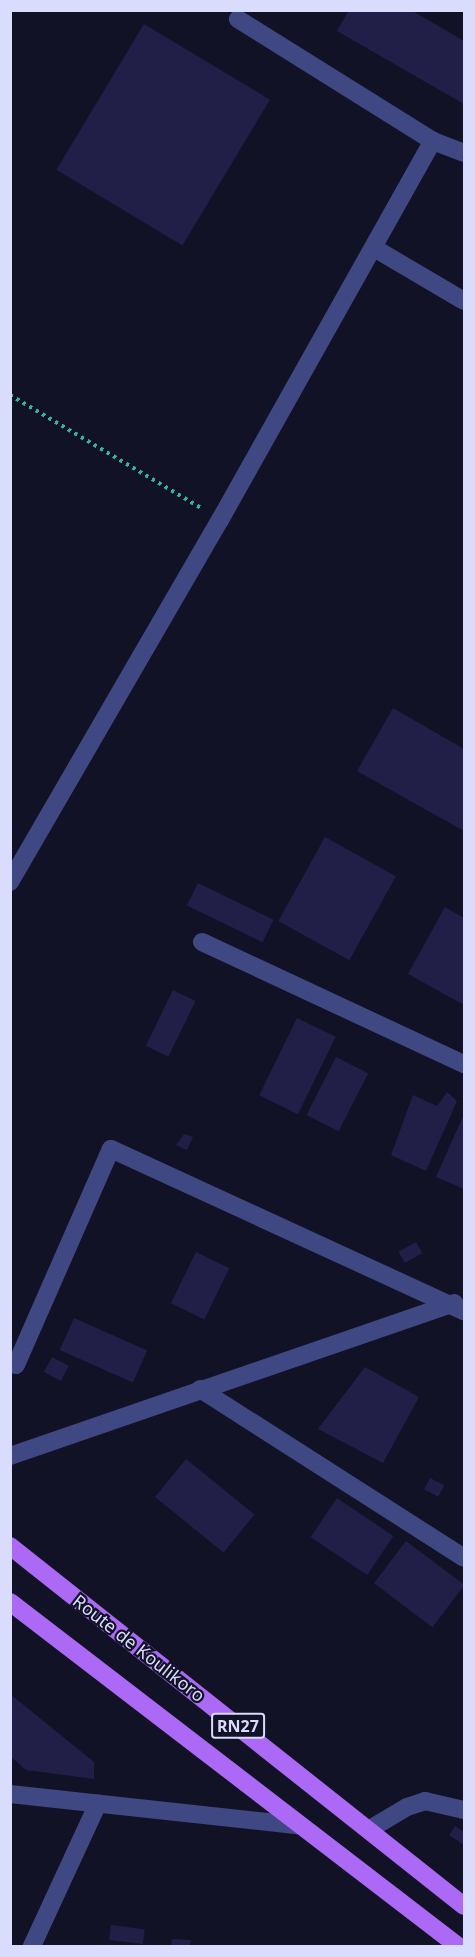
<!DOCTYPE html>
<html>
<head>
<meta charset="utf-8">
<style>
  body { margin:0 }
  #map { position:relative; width:475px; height:1957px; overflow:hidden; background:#121227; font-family:"Noto Sans",sans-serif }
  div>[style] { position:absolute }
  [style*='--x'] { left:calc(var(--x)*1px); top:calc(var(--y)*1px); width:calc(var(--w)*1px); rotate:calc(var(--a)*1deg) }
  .building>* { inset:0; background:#211f47; transform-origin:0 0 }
  .path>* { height:4px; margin-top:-2px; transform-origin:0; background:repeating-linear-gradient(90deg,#38b398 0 3px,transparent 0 7.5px) }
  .minor>* { height:18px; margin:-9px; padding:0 9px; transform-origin:9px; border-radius:9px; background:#404883 }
  .major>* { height:18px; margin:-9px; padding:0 9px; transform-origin:9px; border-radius:9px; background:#ab69f5 }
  span { translate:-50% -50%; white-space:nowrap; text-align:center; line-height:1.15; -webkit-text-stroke:4.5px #121227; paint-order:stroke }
  .shield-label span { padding:2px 4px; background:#121227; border:2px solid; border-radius:4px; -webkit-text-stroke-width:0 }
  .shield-label { font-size:16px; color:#dadcfd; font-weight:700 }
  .street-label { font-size:18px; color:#dadcfd }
  .frame { position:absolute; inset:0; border:12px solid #dadcfd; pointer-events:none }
</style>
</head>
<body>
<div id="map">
  <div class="building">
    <i style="clip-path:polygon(349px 10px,411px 10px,464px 41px,464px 104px,337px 31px)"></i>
    <i style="left:144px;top:24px;width:147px;height:170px;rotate:31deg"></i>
    <i style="clip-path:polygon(393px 708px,464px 749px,464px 831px,357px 771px)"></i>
    <i style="left:325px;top:837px;width:81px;height:96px;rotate:29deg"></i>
    <i style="left:198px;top:883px;width:84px;height:25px;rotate:26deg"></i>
    <i style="clip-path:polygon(445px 907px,464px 918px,464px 1005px,408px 974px)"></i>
    <i style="left:173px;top:990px;width:25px;height:62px;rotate:26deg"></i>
    <i style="left:297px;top:1018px;width:43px;height:86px;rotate:26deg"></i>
    <i style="left:336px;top:1057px;width:36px;height:65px;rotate:27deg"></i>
    <i style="clip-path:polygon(447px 1092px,457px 1101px,426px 1171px,391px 1155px,413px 1095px,437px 1106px)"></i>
    <i style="clip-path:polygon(464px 1114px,464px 1189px,436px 1177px)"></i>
    <i style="clip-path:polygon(184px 1134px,193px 1137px,187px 1150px,176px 1145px)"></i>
    <i style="left:416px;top:1242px;width:13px;height:20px;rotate:61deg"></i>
    <i style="left:196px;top:1252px;width:37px;height:57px;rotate:26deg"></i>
    <i style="left:74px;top:1318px;width:80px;height:35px;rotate:24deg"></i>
    <i style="left:52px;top:1357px;width:19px;height:17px;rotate:28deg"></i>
    <i style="clip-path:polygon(365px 1367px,419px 1397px,383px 1463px,318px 1429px)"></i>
    <i style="left:186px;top:1459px;width:88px;height:49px;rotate:39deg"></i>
    <i style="left:430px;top:1478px;width:16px;height:13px;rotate:27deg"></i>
    <i style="left:337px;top:1498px;width:68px;height:47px;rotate:34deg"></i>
    <i style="left:406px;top:1541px;width:73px;height:53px;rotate:37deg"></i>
    <i style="clip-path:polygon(10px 1694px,94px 1762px,94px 1779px,26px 1770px,10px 1756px)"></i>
    <i style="clip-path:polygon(455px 1826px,464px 1832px,464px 1845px,449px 1835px)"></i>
    <i style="left:111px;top:1925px;width:34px;height:15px;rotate:7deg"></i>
    <i style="clip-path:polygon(172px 1939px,191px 1940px,190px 1946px,171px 1946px)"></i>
  </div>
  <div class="path">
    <i style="--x:10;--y:395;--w:222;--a:30.6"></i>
  </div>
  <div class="minor">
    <i style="--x:433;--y:141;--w:33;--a:21"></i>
    <i style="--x:374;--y:248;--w:104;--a:30.5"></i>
    <i style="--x:10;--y:882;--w:419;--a:-59.9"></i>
    <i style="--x:220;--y:520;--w:435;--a:-60.7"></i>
    <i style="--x:433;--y:141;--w:230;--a:-148"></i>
    <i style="--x:202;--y:942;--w:289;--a:25"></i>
    <i style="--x:16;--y:1365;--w:236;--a:-66.3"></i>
    <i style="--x:111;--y:1149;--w:388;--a:24.7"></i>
    <i style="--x:200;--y:1389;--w:313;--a:32.6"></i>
    <i style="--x:10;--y:1456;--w:470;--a:-19"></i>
    <i style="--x:10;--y:1794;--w:289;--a:6.2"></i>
    <i style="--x:370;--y:1829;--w:43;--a:-30.7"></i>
    <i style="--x:407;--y:1807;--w:19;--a:-18"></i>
    <i style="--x:425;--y:1801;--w:40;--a:13"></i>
    <i style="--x:32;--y:1946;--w:157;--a:-65.2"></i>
  </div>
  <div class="major">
    <i style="--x:10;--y:1546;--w:579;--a:38.41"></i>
    <i style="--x:10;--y:1602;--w:565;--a:37.52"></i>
  </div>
  <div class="shield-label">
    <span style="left:238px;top:1726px">RN27</span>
  </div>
  <div class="street-label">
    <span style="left:139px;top:1648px;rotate:38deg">Route de Koulikoro</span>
  </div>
  <div class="frame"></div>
</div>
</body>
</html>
